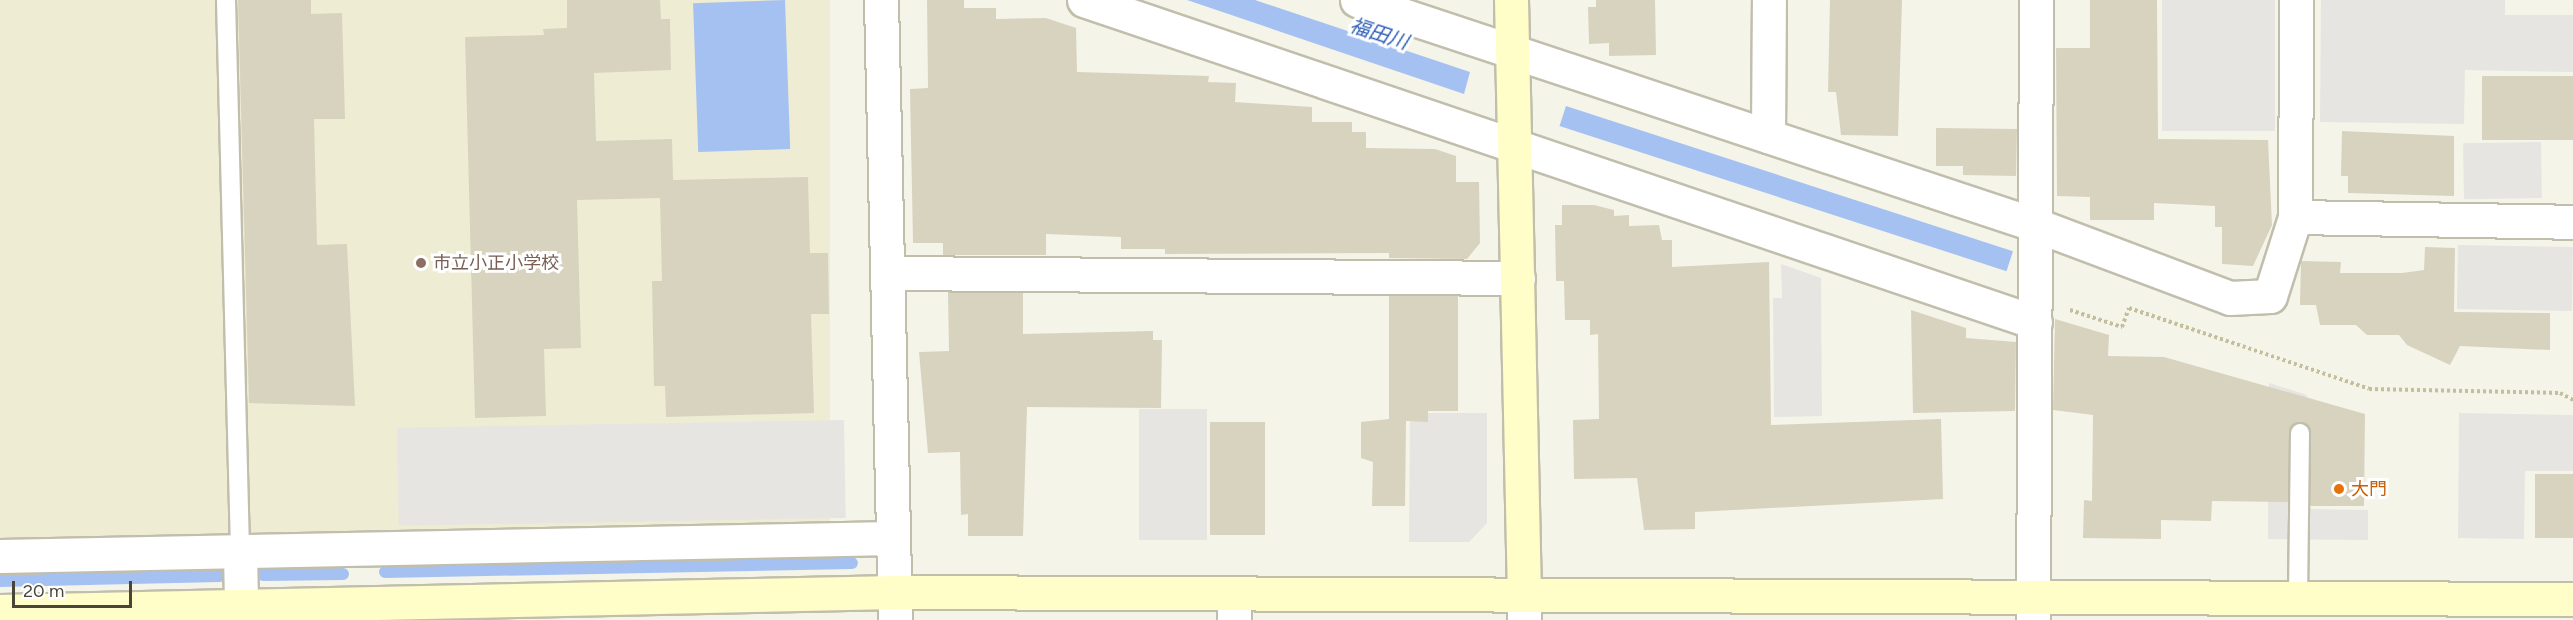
<!DOCTYPE html>
<html>
<head>
<meta charset="utf-8">
<style>
  body { margin:0 }
  #map { position:relative; width:2573px; height:620px; overflow:hidden; background:#f5f4e9; font-family:Figtree,"Noto Sans JP",sans-serif }
  div>[style] { position:absolute }
  [style*='--x'] { left:calc(var(--x)*1px); top:calc(var(--y)*1px); width:calc(var(--w)*1px); rotate:calc(var(--a)*1deg) }
  .education>* { inset:0; background:#eeedd3; transform-origin:0 0 }
  .parking>* { inset:0; background:#e6e5e1; transform-origin:0 0 }
  .water>* { inset:0; background:#a5c1f2; transform-origin:0 0 }
  .stream>* { height:12px; margin:-6px; padding:0 6px; transform-origin:6px; border-radius:6px; background:#a5c1f2 }
  .building>* { inset:0; background:#d7d3be; transform-origin:0 0 }
  .path>* { height:4px; margin-top:-2px; transform-origin:0; background:repeating-linear-gradient(90deg,#c3be9c 0 3px,transparent 0 6px) }
  .roads { filter:drop-shadow(2px 0 #c1beac) drop-shadow(-2px 0 #c1beac) drop-shadow(0 2px #c1beac) drop-shadow(0 -2px #c1beac) }
  .lane>* { height:18px; margin:-9px; padding:0 9px; transform-origin:9px; border-radius:9px; background:#fff }
  .street>* { height:33px; margin:-16.5px; padding:0 16.5px; transform-origin:16.5px; border-radius:16.5px; background:#fff }
  .secondary>* { height:33px; margin:-16.5px; padding:0 16.5px; transform-origin:16.5px; border-radius:16.5px; background:#fffec9 }
  .dots>* { width:16px; height:16px; translate:-50% -50%; box-sizing:border-box; border:3px solid #fff; border-radius:50% }
  span { translate:-50% -50%; white-space:nowrap; text-align:center; line-height:1.15; -webkit-text-stroke:6px #fff; paint-order:stroke }
  .education-label { font-size:18px; color:#785e54 }
  .left { translate:0 -50%; text-align:left }
  .food-label { font-size:18px; color:#c56008 }
  .water-label { font-size:20px; color:#2d5eb8; font-style:italic }
  .scale { position:absolute; left:12px; top:581px; width:120px; height:27px; box-sizing:border-box; border:3px solid #494637; border-top:0; padding-left:8px; font-size:18px; line-height:21px; white-space:nowrap; color:#494637; -webkit-text-stroke:4px #fff; paint-order:stroke }
</style>
</head>
<body>
<div id="map">
  <div class="education">
    <i style="left:0;top:0;width:830px;height:541px"></i>
  </div>
  <div class="parking">
    <i style="left:2162px;top:0;width:113px;height:131px"></i>
    <i style="clip-path:polygon(2321px 0,2505px 0,2505px 15px,2573px 15px,2573px 72px,2465px 70px,2464px 124px,2320px 122px)"></i>
    <i style="left:2541px;top:142px;width:56px;height:78px;rotate:89deg"></i>
    <i style="left:2458px;top:245px;width:115px;height:64px;rotate:1deg"></i>
    <i style="clip-path:polygon(1781px 264px,1821px 278px,1822px 416px,1774px 417px,1773px 298px,1782px 298px)"></i>
    <i style="clip-path:polygon(2269px 383px,2307px 395px,2306px 509px,2368px 510px,2368px 540px,2268px 539px)"></i>
    <i style="left:1139px;top:409px;width:68px;height:131px"></i>
    <i style="clip-path:polygon(1410px 413px,1487px 413px,1487px 523px,1469px 542px,1409px 542px)"></i>
    <i style="clip-path:polygon(2459px 413px,2573px 415px,2573px 471px,2525px 471px,2524px 539px,2458px 538px)"></i>
    <i style="left:844px;top:420px;width:98px;height:447px;rotate:89deg"></i>
  </div>
  <div class="water">
    <i style="left:785px;top:0;width:149px;height:92px;rotate:88deg"></i>
    <i style="clip-path:polygon(1187px 0,1255px 0,1470px 72px,1464px 94px)"></i>
    <i style="left:1566px;top:106px;width:470px;height:21px;rotate:18deg"></i>
  </div>
  <div class="stream">
    <i style="--x:385;--y:572;--w:467;--a:-1.1"></i>
    <i style="--x:263;--y:575;--w:80;--a:-0.7"></i>
    <i style="--x:0;--y:581;--w:220;--a:-1.3"></i>
  </div>
  <div class="building">
    <i style="clip-path:polygon(238px 0,311px 0,311px 14px,342px 13px,345px 119px,314px 119px,317px 245px,347px 244px,355px 406px,249px 403px)"></i>
    <i style="clip-path:polygon(567px 0,660px 0,661px 19px,670px 19px,671px 70px,594px 73px,596px 141px,672px 139px,673px 180px,808px 177px,810px 253px,828px 253px,829px 314px,811px 314px,814px 413px,666px 417px,665px 386px,654px 386px,652px 281px,662px 281px,660px 198px,577px 200px,581px 348px,544px 349px,546px 416px,475px 418px,465px 37px,544px 35px,543px 29px,567px 28px)"></i>
    <i style="clip-path:polygon(927px 0,964px 0,964px 8px,996px 8px,996px 19px,1046px 18px,1076px 28px,1077px 72px,1209px 76px,1208px 82px,1236px 83px,1235px 102px,1312px 107px,1312px 122px,1352px 122px,1352px 132px,1366px 132px,1366px 148px,1435px 149px,1456px 156px,1456px 182px,1479px 182px,1480px 243px,1467px 259px,1389px 258px,1389px 253px,1165px 254px,1165px 249px,1121px 249px,1121px 237px,1046px 234px,1046px 255px,943px 255px,943px 243px,913px 243px,910px 89px,928px 88px)"></i>
    <i style="clip-path:polygon(1596px 0,1655px 0,1656px 55px,1609px 56px,1609px 43px,1589px 44px,1588px 7px,1596px 7px)"></i>
    <i style="clip-path:polygon(1830px 0,1902px 0,1898px 136px,1841px 135px,1836px 92px,1828px 92px)"></i>
    <i style="clip-path:polygon(2090px 0,2157px 0,2158px 139px,2268px 140px,2272px 225px,2253px 266px,2222px 264px,2222px 227px,2215px 227px,2215px 206px,2154px 203px,2154px 220px,2090px 220px,2090px 197px,2057px 196px,2056px 48px,2090px 48px)"></i>
    <i style="left:2573px;top:76px;width:64px;height:91px;rotate:90deg"></i>
    <i style="clip-path:polygon(1936px 128px,2017px 129px,2016px 176px,1963px 175px,1963px 166px,1936px 166px)"></i>
    <i style="clip-path:polygon(2342px 131px,2454px 136px,2454px 196px,2348px 193px,2348px 176px,2341px 176px)"></i>
    <i style="clip-path:polygon(1562px 205px,1594px 205px,1614px 210px,1614px 216px,1629px 215px,1629px 226px,1659px 225px,1662px 240px,1672px 240px,1672px 267px,1769px 262px,1771px 425px,1941px 419px,1943px 499px,1695px 512px,1695px 529px,1644px 530px,1637px 478px,1574px 479px,1573px 420px,1599px 419px,1598px 334px,1590px 335px,1590px 320px,1565px 320px,1564px 281px,1556px 281px,1555px 225px,1562px 225px)"></i>
    <i style="clip-path:polygon(2425px 247px,2455px 248px,2454px 312px,2550px 313px,2550px 350px,2460px 346px,2450px 365px,2407px 345px,2399px 335px,2367px 335px,2356px 325px,2320px 325px,2316px 305px,2300px 305px,2301px 261px,2341px 262px,2340px 273px,2402px 273px,2424px 270px)"></i>
    <i style="clip-path:polygon(948px 292px,1023px 293px,1023px 334px,1153px 331px,1153px 340px,1162px 340px,1161px 408px,1027px 407px,1023px 536px,968px 536px,968px 514px,961px 515px,960px 452px,928px 453px,919px 352px,949px 351px)"></i>
    <i style="clip-path:polygon(1389px 296px,1458px 296px,1458px 411px,1428px 411px,1428px 422px,1406px 421px,1405px 506px,1372px 506px,1373px 462px,1361px 458px,1361px 422px,1389px 419px)"></i>
    <i style="clip-path:polygon(1911px 310px,1966px 328px,1966px 338px,2016px 342px,2015px 411px,1913px 413px)"></i>
    <i style="clip-path:polygon(2055px 319px,2109px 335px,2108px 356px,2164px 357px,2365px 414px,2364px 506px,2310px 506px,2311px 433px,2300px 422px,2289px 433px,2288px 502px,2212px 501px,2211px 521px,2161px 520px,2161px 539px,2083px 538px,2084px 500px,2092px 501px,2093px 415px,2053px 410px)"></i>
    <i style="left:1210px;top:422px;width:55px;height:113px"></i>
    <i style="left:2535px;top:474px;width:38px;height:64px"></i>
  </div>
  <div class="path">
    <i style="--x:2070;--y:310;--w:55;--a:18.1"></i>
    <i style="--x:2122;--y:327;--w:20;--a:-70"></i>
    <i style="--x:2129;--y:308;--w:253;--a:18.6"></i>
    <i style="--x:2369;--y:389;--w:191;--a:1.2"></i>
    <i style="--x:2560;--y:393;--w:15;--a:28"></i>
  </div>
  <div class="roads">
    <div class="lane">
      <i style="--x:226;--y:0;--w:551;--a:88.54"></i>
      <i style="--x:2298;--y:598;--w:165;--a:-89.3"></i>
    </div>
    <div class="street">
      <i style="--x:881;--y:0;--w:620;--a:88.71"></i>
      <i style="--x:1084;--y:0;--w:1004;--a:18.71"></i>
      <i style="--x:1357;--y:0;--w:715;--a:18.33"></i>
      <i style="--x:2036;--y:225;--w:207;--a:20.6"></i>
      <i style="--x:2230;--y:298;--w:40;--a:-2.9"></i>
      <i style="--x:2270;--y:296;--w:83;--a:-72.4"></i>
      <i style="--x:2295;--y:217;--w:217;--a:-89.7"></i>
      <i style="--x:1768;--y:136;--w:136;--a:-89.6"></i>
      <i style="--x:2295;--y:217;--w:278;--a:1"></i>
      <i style="--x:887;--y:273;--w:631;--a:0.45"></i>
      <i style="--x:240;--y:551;--w:54;--a:88.9"></i>
      <i style="--x:0;--y:556;--w:893;--a:-1.15"></i>
      <i style="--x:1234;--y:620;--w:26;--a:-90"></i>
      <i style="--x:1524;--y:620;--w:26;--a:-90"></i>
      <i style="--x:2033;--y:620;--w:620;--a:-89.72"></i>
    </div>
    <div class="secondary">
      <i style="--x:1511;--y:0;--w:594;--a:88.75"></i>
      <i style="--x:0;--y:611;--w:895;--a:-1.22"></i>
      <i style="--x:895;--y:592;--w:1678;--a:0.24"></i>
    </div>
  </div>
  <div class="dots">
    <i style="left:421px;top:263px;background:#8d6e63"></i>
    <i style="left:2339px;top:489px;background:#e8710a"></i>
  </div>
  <div class="education-label">
    <span class="left" style="left:433px;top:263px">市立小正小学校</span>
  </div>
  <div class="food-label">
    <span class="left" style="left:2351px;top:489px">大門</span>
  </div>
  <div class="water-label">
    <span style="left:1379px;top:34px;rotate:18deg">福田川</span>
  </div>
  <div class="scale">20 m</div>
</div>
</body>
</html>
